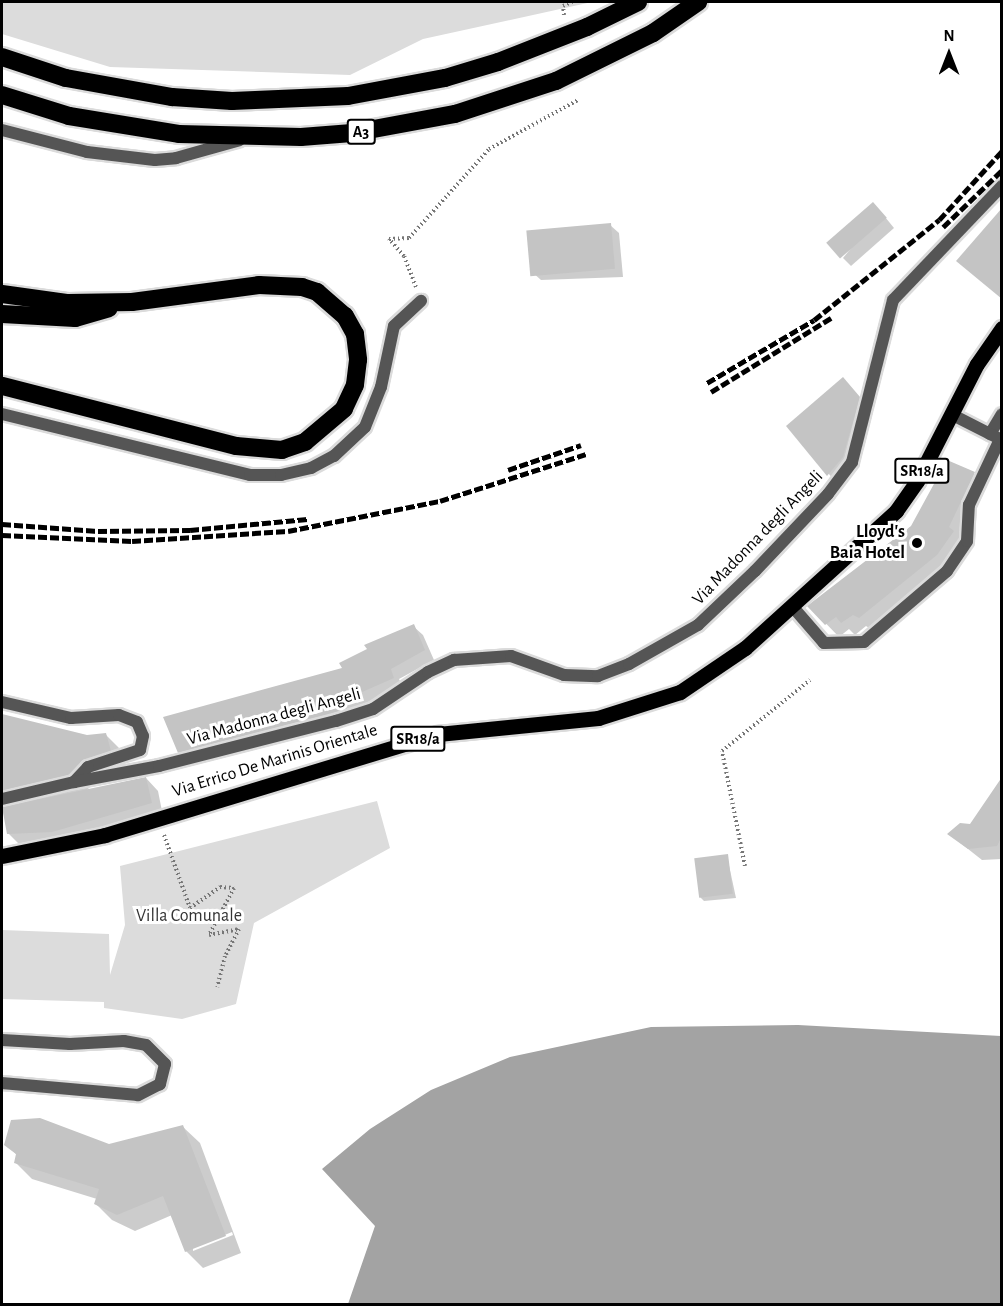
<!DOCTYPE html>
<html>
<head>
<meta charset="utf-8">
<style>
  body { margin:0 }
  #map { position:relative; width:1003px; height:1306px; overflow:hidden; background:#fff; font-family:"Alegreya Sans",sans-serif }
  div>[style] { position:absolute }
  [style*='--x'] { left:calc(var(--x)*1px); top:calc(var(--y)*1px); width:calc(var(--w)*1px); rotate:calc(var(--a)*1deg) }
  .green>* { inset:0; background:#dcdcdc }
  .water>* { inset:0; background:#a3a3a3 }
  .shadow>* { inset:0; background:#0003 }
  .building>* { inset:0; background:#c4c4c4; transform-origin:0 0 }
  .path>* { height:4px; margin-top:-2px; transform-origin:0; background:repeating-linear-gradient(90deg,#777 0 1.5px,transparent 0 4.5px) }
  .roads { filter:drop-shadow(2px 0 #dbdbdb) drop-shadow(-2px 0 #dbdbdb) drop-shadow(0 2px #dbdbdb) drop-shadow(0 -2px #dbdbdb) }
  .service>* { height:12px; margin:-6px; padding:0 6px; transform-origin:6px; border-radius:6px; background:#555 }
  .minor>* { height:12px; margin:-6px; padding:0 6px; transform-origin:6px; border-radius:6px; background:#555 }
  .tertiary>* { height:12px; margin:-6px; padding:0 6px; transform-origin:6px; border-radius:6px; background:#555 }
  .primary>* { height:15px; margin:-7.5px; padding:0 7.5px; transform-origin:7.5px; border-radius:7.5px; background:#000 }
  .motorway>* { height:18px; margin:-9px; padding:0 9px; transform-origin:9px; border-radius:9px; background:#000 }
  .rail>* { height:4.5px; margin-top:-2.25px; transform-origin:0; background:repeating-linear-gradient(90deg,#000 0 9px,transparent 0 12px) }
  .dots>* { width:16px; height:16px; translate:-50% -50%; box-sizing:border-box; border:3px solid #fff; border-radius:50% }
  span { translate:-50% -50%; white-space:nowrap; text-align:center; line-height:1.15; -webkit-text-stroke:6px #fff; paint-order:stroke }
  .shield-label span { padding:2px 4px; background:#fff; border:2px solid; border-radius:4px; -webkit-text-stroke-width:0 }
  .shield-label { font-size:16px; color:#000; font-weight:700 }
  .poi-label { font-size:18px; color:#000; font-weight:700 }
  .right { translate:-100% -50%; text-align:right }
  .street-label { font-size:18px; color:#000 }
  .park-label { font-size:18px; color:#333 }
  .frame { position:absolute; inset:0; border:3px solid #000; pointer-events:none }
  .north { position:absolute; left:919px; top:24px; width:60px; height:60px; -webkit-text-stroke:4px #fff; paint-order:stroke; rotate:0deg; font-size:16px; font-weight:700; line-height:24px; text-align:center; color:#000 }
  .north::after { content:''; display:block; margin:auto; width:21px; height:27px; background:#000; clip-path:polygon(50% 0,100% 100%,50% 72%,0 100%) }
</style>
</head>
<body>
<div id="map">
  <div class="green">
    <i style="clip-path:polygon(2px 2px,592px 2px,423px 39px,350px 75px,110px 67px,2px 34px)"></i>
    <i style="clip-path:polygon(377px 801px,390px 848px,254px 923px,236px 1004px,182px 1019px,104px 1008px,104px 1002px,2px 999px,2px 930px,109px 934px,110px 975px,125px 925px,120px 866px)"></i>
  </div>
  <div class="water">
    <i style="clip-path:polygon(798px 1025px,1001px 1036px,1001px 1304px,348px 1304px,375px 1226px,322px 1169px,370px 1129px,431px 1090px,510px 1057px,651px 1027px)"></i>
  </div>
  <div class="shadow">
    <i style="clip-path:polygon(881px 212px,894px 228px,851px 266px,843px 258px)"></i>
    <i style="clip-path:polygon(610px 225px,619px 233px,623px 277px,541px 280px,532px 272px)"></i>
    <i style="clip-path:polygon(843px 379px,872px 411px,855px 470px,840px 487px,788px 426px)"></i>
    <i style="clip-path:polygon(947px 462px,974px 474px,987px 486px,949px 567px,872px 630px,866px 626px,855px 635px,849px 629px,839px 637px,809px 606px,912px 527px)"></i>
    <i style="clip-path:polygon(413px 626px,423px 635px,434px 660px,399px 679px,403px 687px,352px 710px,188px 762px,179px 752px,344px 669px)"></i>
    <i style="clip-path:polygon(2px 717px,87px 737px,105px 734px,122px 751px,126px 767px,102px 775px,86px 791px,146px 778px,158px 791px,163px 816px,21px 846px,8px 833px,2px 807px)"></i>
    <i style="clip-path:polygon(1002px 780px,1002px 859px,982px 860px,949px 834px,970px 825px)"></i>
    <i style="clip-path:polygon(727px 856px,736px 898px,704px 901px,700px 897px)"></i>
    <i style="clip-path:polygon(evenodd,183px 1127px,200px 1143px,241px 1253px,203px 1268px,186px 1251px,172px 1215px,135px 1231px,112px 1220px,96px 1204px,97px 1199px,32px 1179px,16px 1163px,18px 1156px,6px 1144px,109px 1145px,183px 1127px,232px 1232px,233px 1235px,193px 1251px,193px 1248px,232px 1232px)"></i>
  </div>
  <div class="building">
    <i style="left:873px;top:202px;width:21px;height:62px;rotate:49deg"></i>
    <i style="clip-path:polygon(1002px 208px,1002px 299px,956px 261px)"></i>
    <i style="left:611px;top:223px;width:46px;height:85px;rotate:85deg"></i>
    <i style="clip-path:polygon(843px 377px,860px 397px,843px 457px,827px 476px,786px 426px)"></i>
    <i style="clip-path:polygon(947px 460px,975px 472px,949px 527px,954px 531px,937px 555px,859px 618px,853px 615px,841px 623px,836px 617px,825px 625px,807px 606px,911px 526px)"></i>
    <i style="clip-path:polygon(414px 624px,425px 650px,391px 669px,394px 678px,344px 700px,347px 709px,178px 753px,163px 717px,342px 668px,339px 663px,367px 649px,364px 645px)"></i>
    <i style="clip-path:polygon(2px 714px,87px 735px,106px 733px,111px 751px,85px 759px,70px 775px,2px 791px)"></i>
    <i style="clip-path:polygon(146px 777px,152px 803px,52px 832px,7px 834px,2px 807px)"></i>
    <i style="clip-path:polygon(1002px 777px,1002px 836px,997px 846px,968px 849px,947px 834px,960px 823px,970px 824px)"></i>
    <i style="left:728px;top:854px;width:40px;height:34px;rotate:83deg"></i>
    <i style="clip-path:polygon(40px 1118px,109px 1144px,183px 1125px,226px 1236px,185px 1252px,163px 1196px,117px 1215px,94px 1204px,99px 1189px,14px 1163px,16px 1154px,4px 1145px,11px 1120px)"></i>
  </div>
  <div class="path">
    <i style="--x:564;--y:15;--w:9;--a:-96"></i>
    <i style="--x:563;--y:6;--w:10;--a:-24"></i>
    <i style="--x:416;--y:287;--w:33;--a:-111"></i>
    <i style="--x:404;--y:256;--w:23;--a:-131"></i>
    <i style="--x:389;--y:239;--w:20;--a:-3"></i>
    <i style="--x:409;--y:238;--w:120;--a:-48"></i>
    <i style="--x:489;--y:149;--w:102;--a:-28.8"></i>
    <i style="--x:164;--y:835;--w:77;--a:70.4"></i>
    <i style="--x:190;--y:908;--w:37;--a:-35"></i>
    <i style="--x:220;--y:887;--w:14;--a:4"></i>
    <i style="--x:234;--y:888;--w:53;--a:118"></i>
    <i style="--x:209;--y:935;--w:31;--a:-11"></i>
    <i style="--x:239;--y:929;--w:30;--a:117"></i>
    <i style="--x:225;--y:956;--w:32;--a:104"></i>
    <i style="--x:745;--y:866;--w:117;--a:-101.3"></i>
    <i style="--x:722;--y:751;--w:113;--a:-38.9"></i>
  </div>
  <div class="roads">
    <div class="service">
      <i style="--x:2;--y:130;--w:88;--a:14.5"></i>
      <i style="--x:87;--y:152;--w:68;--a:6.7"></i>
      <i style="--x:155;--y:160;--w:21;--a:-5"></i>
      <i style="--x:176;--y:158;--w:66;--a:-15.7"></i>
      <i style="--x:990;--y:434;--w:23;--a:-59"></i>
      <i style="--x:792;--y:606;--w:49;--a:49.1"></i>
      <i style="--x:824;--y:643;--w:40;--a:-1.4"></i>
      <i style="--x:864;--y:642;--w:109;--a:-40.5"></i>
      <i style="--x:947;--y:571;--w:36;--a:-56"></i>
      <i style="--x:967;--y:541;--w:36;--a:-87"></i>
      <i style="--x:969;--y:505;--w:73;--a:-64.8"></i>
      <i style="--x:1000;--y:439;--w:55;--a:-153"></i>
    </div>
    <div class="minor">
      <i style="--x:2;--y:414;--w:255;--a:13.8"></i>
      <i style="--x:250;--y:475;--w:31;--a:0"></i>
      <i style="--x:281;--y:475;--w:31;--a:-13"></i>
      <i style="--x:311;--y:468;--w:26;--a:-28"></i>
      <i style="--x:334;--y:456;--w:42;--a:-43.1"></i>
      <i style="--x:365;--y:427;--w:43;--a:-68.2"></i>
      <i style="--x:381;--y:387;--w:62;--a:-78"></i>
      <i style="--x:394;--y:326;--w:37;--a:-43"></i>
      <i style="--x:2;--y:702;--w:71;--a:13.1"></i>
      <i style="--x:71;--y:718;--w:48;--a:-3.6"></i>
      <i style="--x:119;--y:715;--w:19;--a:21"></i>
      <i style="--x:137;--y:722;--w:15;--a:67"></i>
      <i style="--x:143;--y:736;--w:14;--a:102"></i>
      <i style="--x:140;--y:750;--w:55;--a:161.9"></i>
      <i style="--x:88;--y:767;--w:21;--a:133"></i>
      <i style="--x:74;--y:782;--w:74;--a:166.7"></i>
      <i style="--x:74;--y:782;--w:86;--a:-10.7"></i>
      <i style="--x:159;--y:766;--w:183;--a:-14.3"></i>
      <i style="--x:336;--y:721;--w:39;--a:-18"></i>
      <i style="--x:373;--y:709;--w:66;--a:-33.9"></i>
      <i style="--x:428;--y:672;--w:29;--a:-25"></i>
      <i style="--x:454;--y:660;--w:57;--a:-4"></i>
      <i style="--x:511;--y:656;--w:56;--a:19.7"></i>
      <i style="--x:564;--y:675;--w:34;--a:2"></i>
      <i style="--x:598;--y:676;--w:33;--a:-21"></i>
      <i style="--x:629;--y:664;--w:79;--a:-29.5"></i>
      <i style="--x:698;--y:625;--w:79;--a:-43.5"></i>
      <i style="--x:755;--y:571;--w:106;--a:-46.5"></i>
      <i style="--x:828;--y:494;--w:40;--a:-53"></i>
      <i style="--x:852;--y:462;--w:167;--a:-75.8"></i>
      <i style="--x:893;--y:300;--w:158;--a:-46.3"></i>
    </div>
    <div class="tertiary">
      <i style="--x:2;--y:1040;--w:68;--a:3.4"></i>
      <i style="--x:70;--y:1044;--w:54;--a:-3.2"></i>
      <i style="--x:124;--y:1041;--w:22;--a:10"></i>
      <i style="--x:146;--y:1045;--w:27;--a:45"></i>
      <i style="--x:165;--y:1064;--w:21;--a:104"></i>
      <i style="--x:160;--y:1084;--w:25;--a:153"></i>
      <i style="--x:138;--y:1095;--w:137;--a:-175"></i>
    </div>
    <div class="primary">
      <i style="--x:2;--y:856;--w:105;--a:-11.5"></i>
      <i style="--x:105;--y:835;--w:348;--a:-16.9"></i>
      <i style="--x:438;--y:734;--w:161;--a:-5.7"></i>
      <i style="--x:598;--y:718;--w:86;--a:-17.6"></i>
      <i style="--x:680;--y:692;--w:78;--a:-34.1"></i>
      <i style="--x:745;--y:648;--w:204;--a:-42.2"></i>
      <i style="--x:896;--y:511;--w:37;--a:-55"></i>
      <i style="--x:917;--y:481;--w:131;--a:-62.9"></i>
      <i style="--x:977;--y:364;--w:44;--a:-55.2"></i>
    </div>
    <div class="motorway">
      <i style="--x:2;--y:57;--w:67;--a:18.2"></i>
      <i style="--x:66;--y:78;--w:108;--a:10.2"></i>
      <i style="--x:172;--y:97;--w:60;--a:3.8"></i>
      <i style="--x:232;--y:101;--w:116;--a:-2.5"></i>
      <i style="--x:348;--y:96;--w:99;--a:-10.5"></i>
      <i style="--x:445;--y:78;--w:55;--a:-16.8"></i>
      <i style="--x:498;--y:62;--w:96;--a:-21.5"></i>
      <i style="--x:587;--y:27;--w:57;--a:-26.1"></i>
      <i style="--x:2;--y:95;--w:70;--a:17.4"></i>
      <i style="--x:69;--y:116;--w:111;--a:9.3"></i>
      <i style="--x:179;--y:134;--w:122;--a:1.4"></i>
      <i style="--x:301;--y:137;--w:51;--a:-4.5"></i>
      <i style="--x:352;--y:133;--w:105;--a:-10.5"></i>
      <i style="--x:455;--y:114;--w:106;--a:-18.1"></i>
      <i style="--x:556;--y:81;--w:108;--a:-26.3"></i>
      <i style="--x:653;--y:33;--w:55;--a:-34.6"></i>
      <i style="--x:2;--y:294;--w:67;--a:7.8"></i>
      <i style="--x:68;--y:303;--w:64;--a:-0.9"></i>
      <i style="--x:132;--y:302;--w:128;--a:-7.6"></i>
      <i style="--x:259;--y:285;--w:43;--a:2.7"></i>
      <i style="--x:302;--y:287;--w:16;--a:18"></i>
      <i style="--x:317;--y:292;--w:37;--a:41"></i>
      <i style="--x:345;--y:316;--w:21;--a:61"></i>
      <i style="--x:355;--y:334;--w:26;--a:83"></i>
      <i style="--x:358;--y:360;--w:25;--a:97"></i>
      <i style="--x:355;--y:385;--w:26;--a:115"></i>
      <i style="--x:344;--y:409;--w:51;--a:139.8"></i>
      <i style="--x:305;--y:442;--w:24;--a:161"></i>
      <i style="--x:282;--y:450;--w:46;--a:-175"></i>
      <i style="--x:236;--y:446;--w:242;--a:-165.6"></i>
      <i style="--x:2;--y:314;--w:73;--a:3.1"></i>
      <i style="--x:75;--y:318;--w:35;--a:-16"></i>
    </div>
  </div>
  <div class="rail">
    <i style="--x:943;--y:227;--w:82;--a:-44"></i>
    <i style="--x:707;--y:383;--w:124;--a:-30.5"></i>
    <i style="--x:814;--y:320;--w:160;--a:-38.7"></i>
    <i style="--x:939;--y:220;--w:93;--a:-47.6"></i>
    <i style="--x:711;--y:392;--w:141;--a:-31.7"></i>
    <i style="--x:508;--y:470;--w:77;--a:-18.9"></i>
    <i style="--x:2;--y:524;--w:96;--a:4.2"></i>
    <i style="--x:98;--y:531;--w:92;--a:-0.6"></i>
    <i style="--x:190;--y:530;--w:118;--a:-5.4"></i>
    <i style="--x:2;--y:535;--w:130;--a:2.6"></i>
    <i style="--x:132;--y:541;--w:156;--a:-3.7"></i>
    <i style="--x:288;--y:531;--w:155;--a:-11.2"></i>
    <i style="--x:440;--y:501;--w:153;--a:-17.8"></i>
  </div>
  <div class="dots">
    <i style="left:917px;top:543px;background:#000"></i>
  </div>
  <div class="shield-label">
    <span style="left:361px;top:132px">A3</span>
    <span style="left:922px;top:471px">SR18/a</span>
    <span style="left:418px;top:739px">SR18/a</span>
  </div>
  <div class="poi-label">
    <span class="right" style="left:905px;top:543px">Lloyd's<br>Baia Hotel</span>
  </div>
  <div class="street-label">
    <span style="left:758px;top:538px;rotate:-46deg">Via Madonna degli Angeli</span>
    <span style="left:274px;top:717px;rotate:-15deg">Via Madonna degli Angeli</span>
    <span style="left:275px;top:761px;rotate:-17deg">Via Errico De Marinis Orientale</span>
  </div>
  <div class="park-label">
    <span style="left:189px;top:916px">Villa Comunale</span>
  </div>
  <div class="frame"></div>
  <div class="north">N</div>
</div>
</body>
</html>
